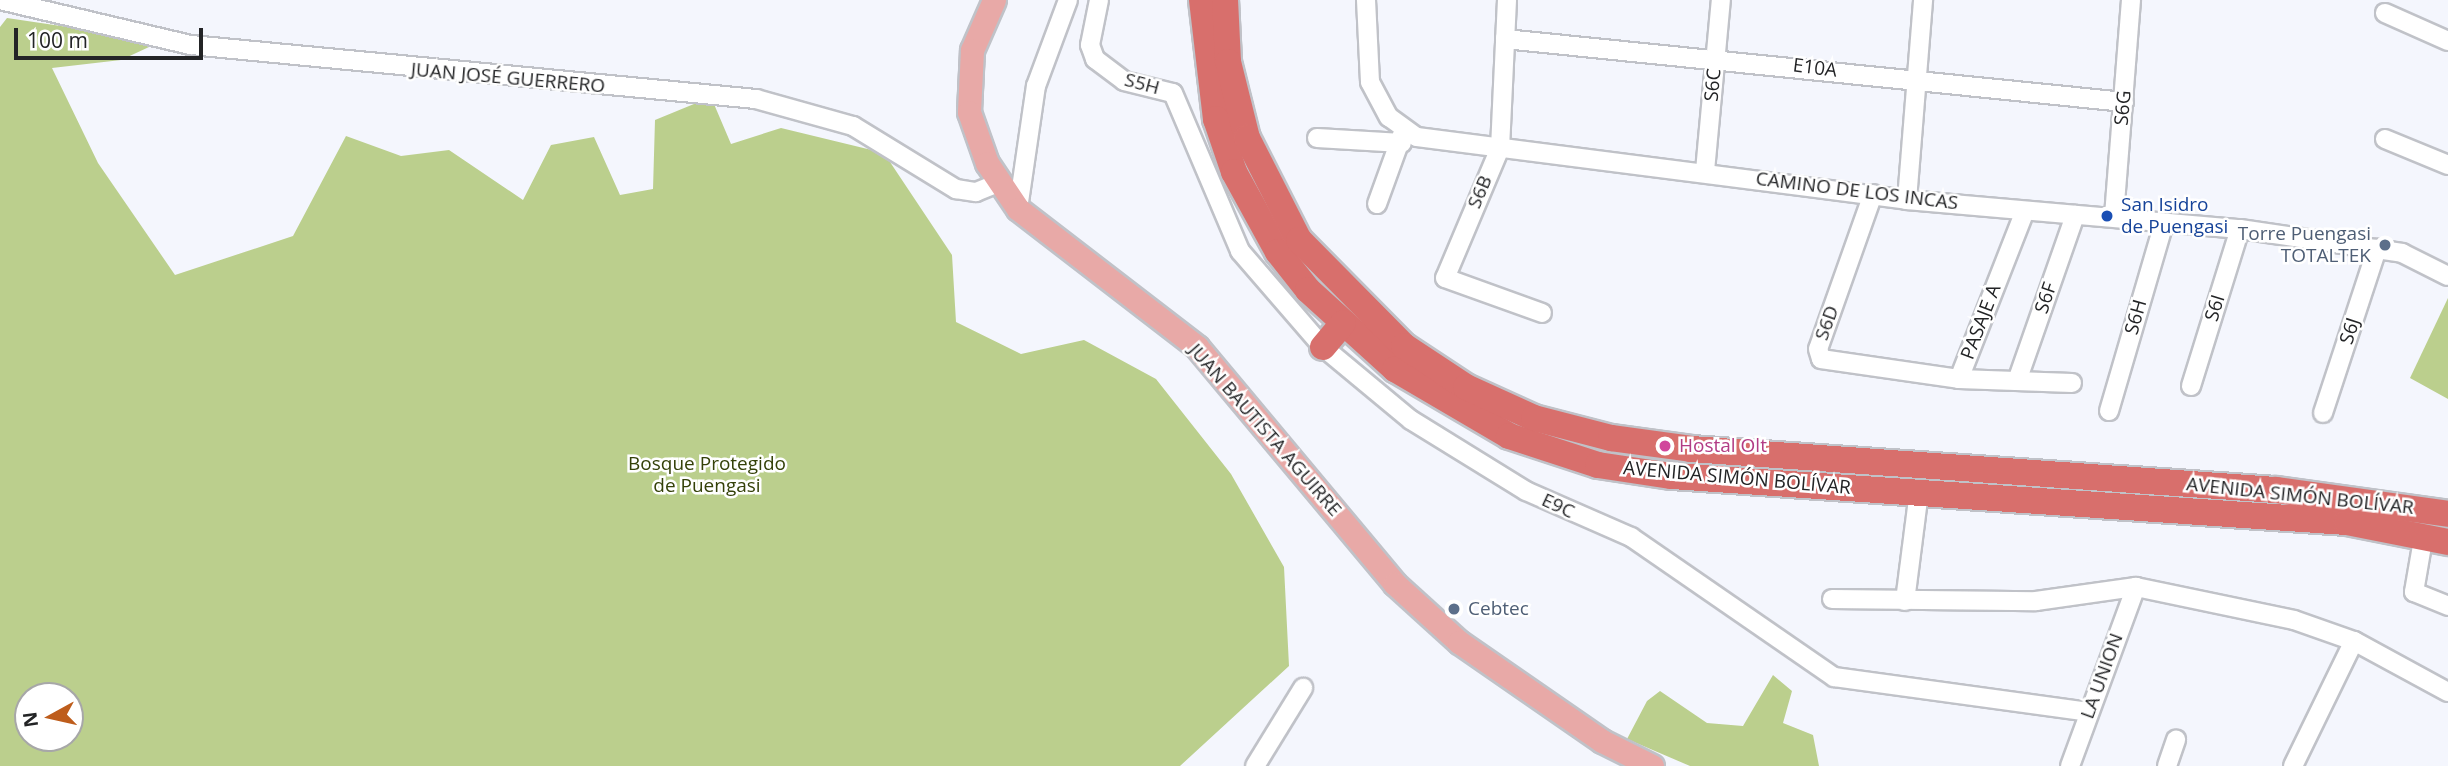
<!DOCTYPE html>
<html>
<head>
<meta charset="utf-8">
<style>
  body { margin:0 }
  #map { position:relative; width:2448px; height:766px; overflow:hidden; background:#f4f6fd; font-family:"Open Sans",sans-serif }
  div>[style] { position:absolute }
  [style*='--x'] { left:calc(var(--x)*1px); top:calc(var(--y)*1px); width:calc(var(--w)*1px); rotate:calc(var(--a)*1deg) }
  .green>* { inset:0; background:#bbcf8d }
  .roads { filter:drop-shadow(2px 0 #c0c2c8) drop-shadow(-2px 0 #c0c2c8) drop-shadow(0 2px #c0c2c8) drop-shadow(0 -2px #c0c2c8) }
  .minor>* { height:18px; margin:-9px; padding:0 9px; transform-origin:9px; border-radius:9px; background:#fff }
  .major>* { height:23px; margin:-11.5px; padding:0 11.5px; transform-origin:11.5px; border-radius:11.5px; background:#e8a9a7 }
  .highway>* { height:26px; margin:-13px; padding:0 13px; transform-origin:13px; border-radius:13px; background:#d86f6c }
  .dots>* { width:19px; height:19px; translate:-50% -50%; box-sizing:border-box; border:4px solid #fff; border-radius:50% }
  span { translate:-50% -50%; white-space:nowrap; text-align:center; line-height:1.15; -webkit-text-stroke:5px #fff; paint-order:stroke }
  .street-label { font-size:19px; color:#232426 }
  .transit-label { font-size:19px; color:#164399 }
  .left { translate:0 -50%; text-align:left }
  .service-label { font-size:19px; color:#4e5e75 }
  .right { translate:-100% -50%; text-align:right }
  .hotel-label { font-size:19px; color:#b23c85 }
  .park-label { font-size:19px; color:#344108 }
  .north { position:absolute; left:14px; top:682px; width:70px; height:70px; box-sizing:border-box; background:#fff; border:2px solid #a7a7a8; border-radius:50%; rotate:262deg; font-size:19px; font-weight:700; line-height:28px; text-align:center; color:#232426 }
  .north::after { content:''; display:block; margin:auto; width:24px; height:32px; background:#be5d1c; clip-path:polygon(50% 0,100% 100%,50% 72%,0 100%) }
  .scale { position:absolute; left:14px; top:28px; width:189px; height:32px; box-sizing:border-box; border:4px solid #232426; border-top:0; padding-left:9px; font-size:21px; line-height:24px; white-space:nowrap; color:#232426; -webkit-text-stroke:5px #fff; paint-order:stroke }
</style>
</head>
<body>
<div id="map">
  <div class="green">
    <i style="clip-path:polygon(evenodd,7px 18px,162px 41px,121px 60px,52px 68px,98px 163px,175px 275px,293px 236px,346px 136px,401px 156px,449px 150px,523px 200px,551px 145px,594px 137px,620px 195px,653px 189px,655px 120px,711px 97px,731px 144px,781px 128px,884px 153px,952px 255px,956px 322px,1021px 354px,1084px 340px,1156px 379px,1231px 474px,1284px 567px,1289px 666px,1180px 766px,0 766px,0 27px,7px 18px,28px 696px,70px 696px,70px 738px,28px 738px,28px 696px)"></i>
    <i style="clip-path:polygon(2448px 298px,2448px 399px,2410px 378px)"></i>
    <i style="clip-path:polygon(1773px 675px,1792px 691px,1783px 723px,1813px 735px,1819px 766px,1690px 766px,1627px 739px,1647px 701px,1660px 691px,1707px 723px,1743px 726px)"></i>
  </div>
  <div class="roads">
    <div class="minor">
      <i style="--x:0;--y:0;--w:196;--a:13.3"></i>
      <i style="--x:191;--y:45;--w:568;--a:5.46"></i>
      <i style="--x:756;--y:99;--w:101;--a:15.6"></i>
      <i style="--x:853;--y:126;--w:121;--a:31.5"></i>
      <i style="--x:956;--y:189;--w:20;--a:9"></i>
      <i style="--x:976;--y:192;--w:24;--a:-22"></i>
      <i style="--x:1099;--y:0;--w:46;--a:101.3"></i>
      <i style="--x:1090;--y:45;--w:15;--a:70"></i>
      <i style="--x:1095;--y:59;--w:36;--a:37"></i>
      <i style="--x:1124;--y:81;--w:50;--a:13.8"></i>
      <i style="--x:1173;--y:93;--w:172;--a:67"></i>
      <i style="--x:1240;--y:251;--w:127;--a:49.2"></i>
      <i style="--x:1323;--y:347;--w:114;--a:39.7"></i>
      <i style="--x:1411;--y:420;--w:135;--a:31.7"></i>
      <i style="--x:1526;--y:491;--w:115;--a:23.7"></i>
      <i style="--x:1631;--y:537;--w:247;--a:34.6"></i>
      <i style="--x:1834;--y:677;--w:257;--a:7.8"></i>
      <i style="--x:1366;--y:0;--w:82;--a:87.2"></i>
      <i style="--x:1370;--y:82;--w:40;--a:62"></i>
      <i style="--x:1389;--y:117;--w:34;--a:36"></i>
      <i style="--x:1417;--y:137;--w:494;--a:7.3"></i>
      <i style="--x:1907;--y:200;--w:334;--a:5"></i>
      <i style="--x:2240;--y:229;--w:164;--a:8.4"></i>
      <i style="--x:2402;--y:253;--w:51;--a:26.6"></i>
      <i style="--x:1507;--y:0;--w:148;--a:92.7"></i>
      <i style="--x:1500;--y:148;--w:141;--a:112.9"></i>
      <i style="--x:1445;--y:278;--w:103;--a:19.8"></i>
      <i style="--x:2385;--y:13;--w:69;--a:24"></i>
      <i style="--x:1505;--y:39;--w:622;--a:5.81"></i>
      <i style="--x:1317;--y:138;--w:85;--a:3.4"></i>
      <i style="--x:2385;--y:139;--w:68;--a:22.4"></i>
      <i style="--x:1705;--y:171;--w:172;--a:-84.7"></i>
      <i style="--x:1873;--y:194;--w:164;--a:109.5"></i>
      <i style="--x:1818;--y:349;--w:10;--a:73"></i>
      <i style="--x:1821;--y:359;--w:139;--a:8.2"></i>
      <i style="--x:1959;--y:379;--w:113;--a:2"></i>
      <i style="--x:1907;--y:200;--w:201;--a:-85.4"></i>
      <i style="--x:1377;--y:204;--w:73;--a:-70.1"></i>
      <i style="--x:1018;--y:209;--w:124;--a:-81.7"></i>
      <i style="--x:1036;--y:86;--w:92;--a:-69.6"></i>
      <i style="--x:2114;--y:216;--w:217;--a:-85.5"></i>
      <i style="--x:1959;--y:379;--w:180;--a:-68.6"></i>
      <i style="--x:2017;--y:381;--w:176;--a:-70.7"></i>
      <i style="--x:2191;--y:386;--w:164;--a:-72.7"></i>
      <i style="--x:2109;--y:411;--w:196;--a:-73.7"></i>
      <i style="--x:2323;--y:413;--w:173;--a:-71.8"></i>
      <i style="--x:2424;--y:534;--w:59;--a:99.8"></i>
      <i style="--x:2414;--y:592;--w:37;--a:22"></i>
      <i style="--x:1832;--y:599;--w:204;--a:0.6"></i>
      <i style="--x:2036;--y:601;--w:101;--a:-8"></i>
      <i style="--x:2136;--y:587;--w:161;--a:11.8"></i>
      <i style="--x:2294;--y:620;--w:64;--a:19.3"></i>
      <i style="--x:2354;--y:641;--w:107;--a:28.5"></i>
      <i style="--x:1905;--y:601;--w:110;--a:-82.7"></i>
      <i style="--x:1255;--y:766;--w:92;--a:-58.4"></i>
      <i style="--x:2070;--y:766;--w:191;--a:-69.8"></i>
      <i style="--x:2167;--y:766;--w:28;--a:-71"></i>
      <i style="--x:2293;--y:766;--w:139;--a:-64"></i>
    </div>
    <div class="major">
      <i style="--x:994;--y:0;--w:55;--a:113.7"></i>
      <i style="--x:972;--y:50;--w:62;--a:92.8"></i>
      <i style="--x:969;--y:112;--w:54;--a:70.6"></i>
      <i style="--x:987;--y:163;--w:55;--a:56"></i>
      <i style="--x:1018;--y:209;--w:226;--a:37.6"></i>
      <i style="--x:1197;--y:347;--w:309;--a:50.1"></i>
      <i style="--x:1395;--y:584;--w:86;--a:42.2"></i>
      <i style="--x:1459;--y:642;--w:174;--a:34.7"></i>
      <i style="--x:1602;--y:741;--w:56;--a:26.6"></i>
    </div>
    <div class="highway">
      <i style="--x:1202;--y:0;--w:120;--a:83.3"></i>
      <i style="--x:1216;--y:119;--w:56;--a:71.2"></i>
      <i style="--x:1234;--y:172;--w:91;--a:61.2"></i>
      <i style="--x:1278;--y:252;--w:48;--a:51.7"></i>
      <i style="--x:1308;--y:290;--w:118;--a:42.2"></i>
      <i style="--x:1395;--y:369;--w:132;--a:30.4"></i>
      <i style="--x:1509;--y:436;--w:94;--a:18"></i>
      <i style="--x:1598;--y:465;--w:75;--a:8.5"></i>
      <i style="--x:1672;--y:476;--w:677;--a:3.9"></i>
      <i style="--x:2347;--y:522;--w:103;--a:11.2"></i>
      <i style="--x:1225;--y:0;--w:62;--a:87.2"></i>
      <i style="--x:1228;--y:62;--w:78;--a:76"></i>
      <i style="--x:1247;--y:138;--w:114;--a:63"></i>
      <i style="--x:1299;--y:240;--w:149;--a:45.3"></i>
      <i style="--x:1404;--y:346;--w:74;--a:33.5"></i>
      <i style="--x:1466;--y:387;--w:75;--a:24.5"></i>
      <i style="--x:1534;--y:418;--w:80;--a:14.6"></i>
      <i style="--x:1611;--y:438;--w:81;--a:7.8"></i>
      <i style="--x:1691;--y:449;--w:586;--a:4.01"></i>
      <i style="--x:2276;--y:490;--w:174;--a:7.9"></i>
      <i style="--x:1323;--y:347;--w:31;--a:-50"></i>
    </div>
  </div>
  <div class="dots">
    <i style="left:2107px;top:216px;background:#1a4fb4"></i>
    <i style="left:2385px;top:245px;background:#5c6f8a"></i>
    <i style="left:1665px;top:446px;background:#d1479c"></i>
    <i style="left:1454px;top:609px;background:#5c6f8a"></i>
  </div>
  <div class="street-label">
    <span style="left:1815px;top:68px;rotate:7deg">E10A</span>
    <span style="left:508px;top:78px;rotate:5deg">JUAN JOSÉ GUERRERO</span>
    <span style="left:1142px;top:84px;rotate:15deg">S5H</span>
    <span style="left:1713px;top:85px;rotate:-85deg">S6C</span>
    <span style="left:2123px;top:108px;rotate:-85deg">S6G</span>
    <span style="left:1857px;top:191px;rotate:7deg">CAMINO DE LOS INCAS</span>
    <span style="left:1480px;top:192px;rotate:-67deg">S6B</span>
    <span style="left:2046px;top:298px;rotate:-71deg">S6F</span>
    <span style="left:2215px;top:308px;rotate:-73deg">S6I</span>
    <span style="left:2136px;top:317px;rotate:-74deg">S6H</span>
    <span style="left:1981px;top:322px;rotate:-69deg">PASAJE A</span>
    <span style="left:1827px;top:323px;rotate:-70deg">S6D</span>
    <span style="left:2350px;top:331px;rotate:-72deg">S6J</span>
    <span style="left:1265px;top:430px;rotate:49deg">JUAN BAUTISTA AGUIRRE</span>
    <span style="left:1737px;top:478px;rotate:5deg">AVENIDA SIMÓN BOLÍVAR</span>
    <span style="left:2300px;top:496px;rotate:6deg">AVENIDA SIMÓN BOLÍVAR</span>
    <span style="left:1558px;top:506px;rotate:25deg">E9C</span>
    <span style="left:2102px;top:676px;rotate:-70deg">LA UNION</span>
  </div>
  <div class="transit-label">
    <span class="left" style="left:2121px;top:216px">San Isidro<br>de Puengasi</span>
  </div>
  <div class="service-label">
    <span class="right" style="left:2371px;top:245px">Torre Puengasi<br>TOTALTEK</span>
    <span class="left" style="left:1468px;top:609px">Cebtec</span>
  </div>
  <div class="hotel-label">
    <span class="left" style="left:1679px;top:446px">Hostal Olt</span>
  </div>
  <div class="park-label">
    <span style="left:707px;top:475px">Bosque Protegido<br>de Puengasi</span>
  </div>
  <div class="north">N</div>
  <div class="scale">100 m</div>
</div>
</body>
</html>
